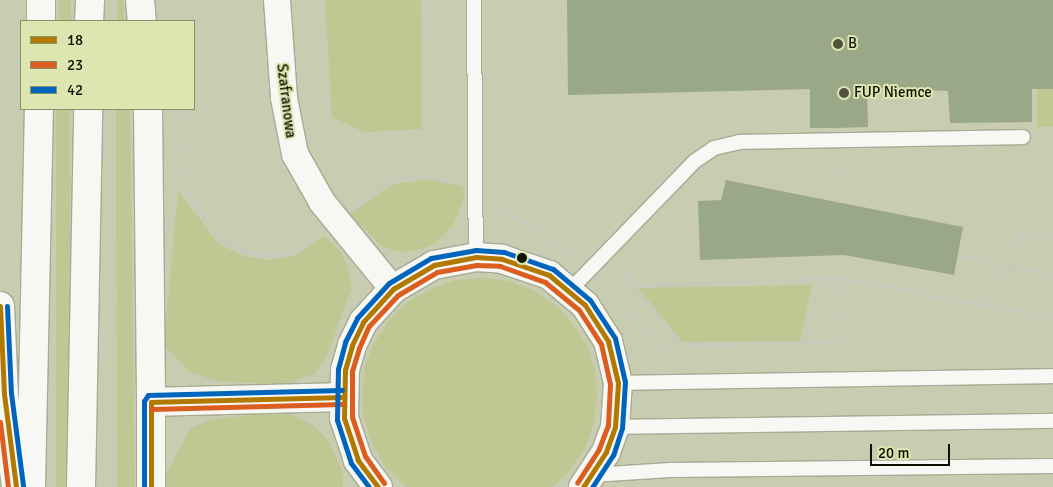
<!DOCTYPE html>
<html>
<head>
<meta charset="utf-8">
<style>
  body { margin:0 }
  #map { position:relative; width:1053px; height:487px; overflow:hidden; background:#c8ccb0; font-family:Signika,sans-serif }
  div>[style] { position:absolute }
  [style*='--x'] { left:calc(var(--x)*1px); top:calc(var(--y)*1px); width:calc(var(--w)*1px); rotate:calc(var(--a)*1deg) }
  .green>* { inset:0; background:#bfc792; transform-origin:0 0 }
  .building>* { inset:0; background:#9aa888 }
  .path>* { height:3px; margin-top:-1.5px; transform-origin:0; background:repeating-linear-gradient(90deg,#c6c7bf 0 4px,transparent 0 6.5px) }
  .roads { filter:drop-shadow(1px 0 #a7aa94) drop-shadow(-1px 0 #a7aa94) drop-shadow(0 1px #a7aa94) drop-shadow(0 -1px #a7aa94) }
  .service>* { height:14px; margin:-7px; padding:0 7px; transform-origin:7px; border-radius:7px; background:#f7f7f3 }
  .minor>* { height:26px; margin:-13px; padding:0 13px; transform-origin:13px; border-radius:13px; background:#f7f7f3 }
  .tertiary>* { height:28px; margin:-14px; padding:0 14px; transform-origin:14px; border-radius:14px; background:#f7f7f3 }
  .secondary>* { height:28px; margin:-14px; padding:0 14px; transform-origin:14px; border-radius:14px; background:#f7f7f3 }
  .path-bridge>* { height:3px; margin-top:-1.5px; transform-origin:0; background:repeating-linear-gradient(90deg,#c6c7bf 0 4px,transparent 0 6.5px) }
  .bus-1>* { height:5px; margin:-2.5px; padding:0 2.5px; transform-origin:2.5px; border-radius:2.5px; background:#b17900 }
  .bus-2>* { height:5px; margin:-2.5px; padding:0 2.5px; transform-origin:2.5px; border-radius:2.5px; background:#db5d1f }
  .bus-3>* { height:5px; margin:-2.5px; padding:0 2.5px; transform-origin:2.5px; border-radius:2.5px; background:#0065bd }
  .dots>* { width:14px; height:14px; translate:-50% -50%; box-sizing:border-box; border:2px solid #dde5b1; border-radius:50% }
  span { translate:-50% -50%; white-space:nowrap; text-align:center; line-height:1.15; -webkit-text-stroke:4px #dde5b1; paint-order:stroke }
  .poi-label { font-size:15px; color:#0f1101 }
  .left { translate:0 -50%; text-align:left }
  .street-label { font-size:15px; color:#0f1101 }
  .legend { position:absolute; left:20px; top:20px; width:175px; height:90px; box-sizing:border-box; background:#dde5b1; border:1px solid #8b906b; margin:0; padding:6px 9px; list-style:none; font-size:15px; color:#0f1101 }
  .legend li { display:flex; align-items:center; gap:10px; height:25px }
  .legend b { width:25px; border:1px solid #8b906b }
  .scale { position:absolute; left:870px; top:444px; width:80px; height:22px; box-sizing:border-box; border:2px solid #0f1101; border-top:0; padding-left:6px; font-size:15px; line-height:18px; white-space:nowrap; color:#0f1101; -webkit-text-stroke:4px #dde5b1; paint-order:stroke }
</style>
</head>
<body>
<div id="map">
  <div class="green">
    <i style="left:59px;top:0;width:12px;height:21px"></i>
    <i style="clip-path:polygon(118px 0,123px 0,124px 21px,118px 21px)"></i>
    <i style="clip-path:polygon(325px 0,421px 0,422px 129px,364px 132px,332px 117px)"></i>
    <i style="left:1037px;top:89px;width:16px;height:38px"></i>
    <i style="left:56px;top:109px;width:14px;height:378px"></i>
    <i style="clip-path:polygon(116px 109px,130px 109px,135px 487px,117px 487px)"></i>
    <i style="clip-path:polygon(429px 179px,463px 187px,464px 197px,453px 226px,436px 243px,422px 249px,400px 252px,383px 247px,350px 215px,391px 185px)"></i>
    <i style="clip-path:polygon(178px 190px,211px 234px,221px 245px,244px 256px,267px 260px,294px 256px,324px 236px,340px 251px,348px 268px,352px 287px,326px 358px,314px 374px,284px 385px,217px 381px,190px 372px,164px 345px)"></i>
    <i style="clip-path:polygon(482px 278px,508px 281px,533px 290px,555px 305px,573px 324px,587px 346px,595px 371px,597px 397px,594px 424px,585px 448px,570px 471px,553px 487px,406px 487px,386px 467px,373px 445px,364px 420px,362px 394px,365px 367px,374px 343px,389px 320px,408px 302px,431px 289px,455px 280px)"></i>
    <i style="clip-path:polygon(812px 285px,800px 341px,683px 342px,638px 288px)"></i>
    <i style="clip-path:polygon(258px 414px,292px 415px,313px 425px,329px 442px,342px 470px,343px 487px,165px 487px,166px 473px,191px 428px,210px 420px)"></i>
  </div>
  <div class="building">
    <i style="clip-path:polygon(567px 0,1053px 0,1053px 89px,1032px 89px,1032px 122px,950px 123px,948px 91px,867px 88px,868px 127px,837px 128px,810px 128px,810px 89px,568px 95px)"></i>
    <i style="clip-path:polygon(726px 180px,963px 227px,954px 275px,844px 255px,700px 260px,698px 201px,721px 200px)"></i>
  </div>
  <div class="path">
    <i style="--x:180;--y:109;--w:81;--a:84.4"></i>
    <i style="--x:188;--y:190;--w:17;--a:66"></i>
    <i style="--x:195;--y:206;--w:44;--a:50.5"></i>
    <i style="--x:223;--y:240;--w:19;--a:32"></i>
    <i style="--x:239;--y:250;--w:33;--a:11"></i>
    <i style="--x:271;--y:256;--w:24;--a:-9"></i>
    <i style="--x:295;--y:252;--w:27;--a:-33"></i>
    <i style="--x:1015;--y:157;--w:4;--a:34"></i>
    <i style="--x:1018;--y:159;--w:76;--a:87.7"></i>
    <i style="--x:838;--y:160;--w:42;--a:90"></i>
    <i style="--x:497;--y:203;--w:93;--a:34.5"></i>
    <i style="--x:358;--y:204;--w:37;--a:-35"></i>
    <i style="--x:388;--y:183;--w:20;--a:-18"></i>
    <i style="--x:407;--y:177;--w:20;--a:-3"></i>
    <i style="--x:427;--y:176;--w:29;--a:14"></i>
    <i style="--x:620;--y:267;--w:24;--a:54"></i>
    <i style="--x:634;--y:286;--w:76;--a:50.9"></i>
    <i style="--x:682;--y:345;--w:161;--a:-1.4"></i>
    <i style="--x:843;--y:341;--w:63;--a:-90"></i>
    <i style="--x:843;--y:278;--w:209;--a:177.8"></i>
    <i style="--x:843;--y:278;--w:214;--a:10.8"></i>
    <i style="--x:615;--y:298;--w:89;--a:45"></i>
    <i style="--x:978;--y:303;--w:50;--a:-47.4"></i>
    <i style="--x:1012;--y:266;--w:32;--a:-74"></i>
    <i style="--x:1021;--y:235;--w:32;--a:-2"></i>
    <i style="--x:805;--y:342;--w:65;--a:-76.6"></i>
    <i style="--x:841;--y:359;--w:18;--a:-84"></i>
  </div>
  <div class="roads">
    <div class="service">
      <i style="--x:474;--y:0;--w:257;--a:89.6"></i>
      <i style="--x:570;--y:290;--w:180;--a:-45.9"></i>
      <i style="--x:695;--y:161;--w:23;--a:-34"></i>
      <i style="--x:714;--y:148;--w:26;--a:-13"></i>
      <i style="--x:739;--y:142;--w:284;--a:-1"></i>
      <i style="--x:618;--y:383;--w:435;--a:-0.9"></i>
      <i style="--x:615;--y:427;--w:438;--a:-0.8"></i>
      <i style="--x:593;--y:475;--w:77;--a:-3.7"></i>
      <i style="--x:670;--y:470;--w:383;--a:-0.6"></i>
    </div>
    <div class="minor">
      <i style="--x:277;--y:0;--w:98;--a:85.9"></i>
      <i style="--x:284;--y:98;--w:57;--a:78.9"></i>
      <i style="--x:295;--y:154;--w:55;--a:60.6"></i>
      <i style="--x:322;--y:202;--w:112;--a:50.8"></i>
    </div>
    <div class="tertiary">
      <i style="--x:151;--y:487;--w:85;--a:-90"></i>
      <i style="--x:151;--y:402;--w:191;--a:-1.5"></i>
      <i style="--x:378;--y:487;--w:34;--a:-127"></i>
      <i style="--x:358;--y:460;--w:44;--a:-108.4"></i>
      <i style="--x:344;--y:418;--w:48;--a:-88.8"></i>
      <i style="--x:345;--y:370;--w:26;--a:-74"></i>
      <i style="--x:352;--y:345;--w:25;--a:-64"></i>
      <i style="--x:363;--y:322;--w:45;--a:-47.7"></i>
      <i style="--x:393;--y:289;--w:48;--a:-30.3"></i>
      <i style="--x:434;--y:265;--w:43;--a:-10.8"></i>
      <i style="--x:476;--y:257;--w:26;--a:4"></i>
      <i style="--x:502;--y:259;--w:50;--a:18.8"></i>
      <i style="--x:549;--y:275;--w:47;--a:39.8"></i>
      <i style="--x:585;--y:305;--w:43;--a:57.4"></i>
      <i style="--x:608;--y:341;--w:43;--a:76.6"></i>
      <i style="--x:618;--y:383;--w:44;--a:93.9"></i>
      <i style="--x:615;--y:427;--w:27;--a:110"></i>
      <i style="--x:606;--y:452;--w:42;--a:123.3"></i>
    </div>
    <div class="secondary">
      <i style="--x:140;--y:0;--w:21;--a:85"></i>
      <i style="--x:41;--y:21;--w:21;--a:-90"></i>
      <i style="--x:89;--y:21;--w:21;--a:-87"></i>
      <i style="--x:148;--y:109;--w:293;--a:89.4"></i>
      <i style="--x:0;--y:306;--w:88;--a:87.4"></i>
      <i style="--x:4;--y:394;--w:94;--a:82.6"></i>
      <i style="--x:31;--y:487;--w:378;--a:-88.8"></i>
      <i style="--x:81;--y:487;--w:378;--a:-88.9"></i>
    </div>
  </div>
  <div class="path-bridge">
    <i style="--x:958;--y:254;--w:98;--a:13"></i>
  </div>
  <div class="bus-1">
    <i style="--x:0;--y:306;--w:88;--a:87.4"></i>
    <i style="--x:4;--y:394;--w:94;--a:82.6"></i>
    <i style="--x:151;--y:402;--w:191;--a:-1.5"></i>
    <i style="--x:151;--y:402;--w:85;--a:90"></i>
    <i style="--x:378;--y:487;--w:34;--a:-127"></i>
    <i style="--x:358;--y:460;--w:44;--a:-108.4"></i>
    <i style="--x:344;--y:418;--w:48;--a:-88.8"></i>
    <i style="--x:345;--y:370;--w:26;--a:-74"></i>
    <i style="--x:352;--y:345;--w:25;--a:-64"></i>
    <i style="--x:363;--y:322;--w:45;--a:-47.7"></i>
    <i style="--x:393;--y:289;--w:48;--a:-30.3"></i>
    <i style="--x:434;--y:265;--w:43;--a:-10.8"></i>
    <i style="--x:476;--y:257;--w:26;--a:4"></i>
    <i style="--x:502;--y:259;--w:50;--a:18.8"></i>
    <i style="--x:549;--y:275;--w:47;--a:39.8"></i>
    <i style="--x:585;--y:305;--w:43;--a:57.4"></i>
    <i style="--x:608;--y:341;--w:43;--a:76.6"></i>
    <i style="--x:618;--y:383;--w:44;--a:93.9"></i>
    <i style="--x:615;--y:427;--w:27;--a:110"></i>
    <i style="--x:606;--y:452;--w:42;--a:123.3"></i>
  </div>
  <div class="bus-2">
    <i style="--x:144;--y:402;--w:85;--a:90"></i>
    <i style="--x:151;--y:409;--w:191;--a:-1.5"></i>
    <i style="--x:0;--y:422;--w:65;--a:83"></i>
    <i style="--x:384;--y:483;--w:33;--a:-125"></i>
    <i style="--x:365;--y:456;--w:41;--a:-108.4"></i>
    <i style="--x:352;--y:417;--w:46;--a:-90"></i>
    <i style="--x:352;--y:371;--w:24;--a:-73"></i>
    <i style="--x:359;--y:348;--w:24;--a:-66"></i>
    <i style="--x:369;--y:326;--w:42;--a:-46.9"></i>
    <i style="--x:398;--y:295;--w:45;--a:-30.5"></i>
    <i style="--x:437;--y:272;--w:40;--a:-10"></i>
    <i style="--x:476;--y:265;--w:24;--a:2"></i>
    <i style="--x:500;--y:266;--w:48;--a:19.6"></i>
    <i style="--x:545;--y:282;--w:44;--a:39.5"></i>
    <i style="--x:579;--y:310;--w:40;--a:57.1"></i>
    <i style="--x:601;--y:344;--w:41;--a:77.3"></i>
    <i style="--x:610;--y:384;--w:41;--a:92.8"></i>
    <i style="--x:608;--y:425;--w:26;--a:111"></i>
    <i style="--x:599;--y:449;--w:40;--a:122.9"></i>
  </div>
  <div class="bus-3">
    <i style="--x:7;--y:306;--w:87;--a:87.4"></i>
    <i style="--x:11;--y:393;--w:94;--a:82.6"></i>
    <i style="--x:144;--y:487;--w:86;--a:-90"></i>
    <i style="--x:144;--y:401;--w:7;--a:-56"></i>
    <i style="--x:148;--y:395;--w:194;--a:-1.5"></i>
    <i style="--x:369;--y:487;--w:30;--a:-127"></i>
    <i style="--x:351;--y:463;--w:45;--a:-108"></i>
    <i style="--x:337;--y:420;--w:51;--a:-88.9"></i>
    <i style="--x:338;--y:369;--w:28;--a:-75"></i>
    <i style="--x:345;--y:342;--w:27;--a:-63"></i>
    <i style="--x:357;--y:318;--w:47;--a:-47.6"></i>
    <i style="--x:389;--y:283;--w:49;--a:-30.8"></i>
    <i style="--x:431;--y:258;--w:46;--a:-10.1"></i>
    <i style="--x:476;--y:250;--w:28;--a:4"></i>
    <i style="--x:504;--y:252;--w:52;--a:19.1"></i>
    <i style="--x:553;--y:269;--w:48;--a:40"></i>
    <i style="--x:590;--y:300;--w:45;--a:56.7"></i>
    <i style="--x:615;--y:338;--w:45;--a:77.2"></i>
    <i style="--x:625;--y:382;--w:46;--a:93.7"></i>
    <i style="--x:622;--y:428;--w:28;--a:108"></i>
    <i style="--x:613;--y:455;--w:38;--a:123"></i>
  </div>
  <div class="dots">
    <i style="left:838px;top:44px;background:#50523e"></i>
    <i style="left:844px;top:93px;background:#50523e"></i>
    <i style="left:522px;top:258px;background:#0f1101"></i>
  </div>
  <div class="poi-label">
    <span class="left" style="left:848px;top:44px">B</span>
    <span class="left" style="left:854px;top:93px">FUP Niemce</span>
  </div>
  <div class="street-label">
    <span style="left:286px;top:101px;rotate:83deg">Szafranowa</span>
  </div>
  <ul class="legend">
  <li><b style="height:6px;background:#b17900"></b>18</li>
  <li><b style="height:6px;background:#db5d1f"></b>23</li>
  <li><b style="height:6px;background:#0065bd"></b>42</li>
  </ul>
  <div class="scale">20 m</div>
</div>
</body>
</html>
